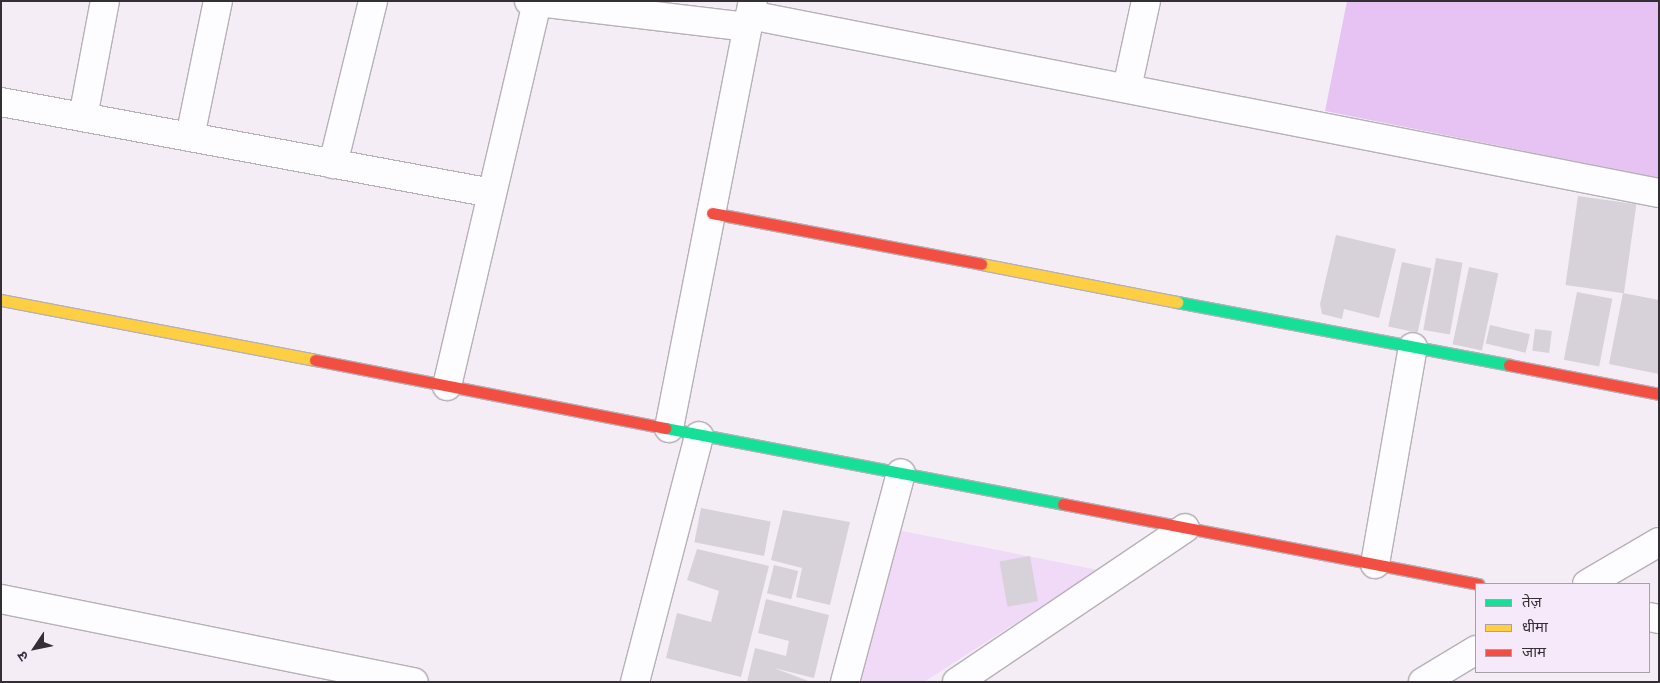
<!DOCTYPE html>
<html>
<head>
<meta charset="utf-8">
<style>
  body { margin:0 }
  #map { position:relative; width:1660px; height:683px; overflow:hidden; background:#f4edf6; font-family:Mulish,"Noto Sans Devanagari",sans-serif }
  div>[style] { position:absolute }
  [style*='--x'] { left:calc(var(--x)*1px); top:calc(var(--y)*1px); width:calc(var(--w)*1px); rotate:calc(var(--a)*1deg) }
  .green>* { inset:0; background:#f0daf7 }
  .forest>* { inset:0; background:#e6c3f2 }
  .building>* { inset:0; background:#d7d2d9; transform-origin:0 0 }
  .roads { filter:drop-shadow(1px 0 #b6b0b7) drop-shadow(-1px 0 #b6b0b7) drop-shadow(0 1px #b6b0b7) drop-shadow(0 -1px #b6b0b7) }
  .street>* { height:28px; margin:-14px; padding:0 14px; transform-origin:14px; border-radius:14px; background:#fdfcfe }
  .fast>* { height:11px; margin:-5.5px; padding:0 5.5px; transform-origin:5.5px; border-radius:5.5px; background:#16e098 }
  .slow>* { height:11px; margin:-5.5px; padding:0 5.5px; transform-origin:5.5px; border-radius:5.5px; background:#ffcf43 }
  .jam>* { height:11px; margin:-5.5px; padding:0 5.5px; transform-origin:5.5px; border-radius:5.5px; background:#f24e42 }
  span { translate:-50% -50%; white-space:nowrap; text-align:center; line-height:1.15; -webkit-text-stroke:4px #f5e9fa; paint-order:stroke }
  .frame { position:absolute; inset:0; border:2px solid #342f35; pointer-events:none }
  .legend { position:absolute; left:1475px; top:583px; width:175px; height:90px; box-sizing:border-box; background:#f5e9fa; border:1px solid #a89fab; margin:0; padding:6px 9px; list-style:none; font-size:15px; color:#342f35 }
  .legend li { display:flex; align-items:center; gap:10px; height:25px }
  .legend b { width:25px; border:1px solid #a89fab }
  .north { position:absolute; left:10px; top:623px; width:50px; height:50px; -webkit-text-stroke:4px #f5e9fa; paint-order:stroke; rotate:236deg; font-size:14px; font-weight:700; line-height:20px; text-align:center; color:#342f35 }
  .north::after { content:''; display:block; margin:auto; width:18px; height:22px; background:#342f35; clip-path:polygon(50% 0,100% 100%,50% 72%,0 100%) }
</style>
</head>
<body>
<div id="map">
  <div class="green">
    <i style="clip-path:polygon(897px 530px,1098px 570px,924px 682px,852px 682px)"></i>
  </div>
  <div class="forest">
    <i style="clip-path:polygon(1347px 1px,1659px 1px,1659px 178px,1325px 111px)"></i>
  </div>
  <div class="building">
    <i style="left:1578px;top:196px;width:59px;height:90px;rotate:8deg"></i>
    <i style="clip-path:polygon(1336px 235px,1396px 249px,1379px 318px,1344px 309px,1342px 319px,1322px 314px,1320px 304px)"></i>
    <i style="left:1436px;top:258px;width:27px;height:73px;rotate:10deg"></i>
    <i style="left:1402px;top:262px;width:30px;height:66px;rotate:12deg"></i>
    <i style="left:1469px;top:267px;width:30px;height:79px;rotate:12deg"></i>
    <i style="left:1577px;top:292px;width:36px;height:69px;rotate:11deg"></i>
    <i style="clip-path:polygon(1623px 293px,1659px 300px,1659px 374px,1609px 364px)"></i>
    <i style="left:1490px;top:325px;width:41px;height:19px;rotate:13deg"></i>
    <i style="left:1535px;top:329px;width:17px;height:22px;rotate:7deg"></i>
    <i style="left:701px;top:508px;width:71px;height:35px;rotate:11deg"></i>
    <i style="clip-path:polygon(783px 510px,850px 522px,830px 605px,796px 597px,802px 568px,771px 560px)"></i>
    <i style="clip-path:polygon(697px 549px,769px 566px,741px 677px,666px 658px,677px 613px,711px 622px,719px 591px,687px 580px)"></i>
    <i style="left:1030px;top:556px;width:46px;height:31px;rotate:80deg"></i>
    <i style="left:774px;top:565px;width:25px;height:29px;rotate:14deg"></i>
    <i style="clip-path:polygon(766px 599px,829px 615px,814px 678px,774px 668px,811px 682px,747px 682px,755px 648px,786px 656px,789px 641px,758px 633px)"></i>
  </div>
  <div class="roads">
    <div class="street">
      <i style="--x:529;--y:1;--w:220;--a:6.8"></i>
      <i style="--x:750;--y:15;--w:926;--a:11.08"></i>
      <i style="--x:1127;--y:88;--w:89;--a:-77.7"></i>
      <i style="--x:1;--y:102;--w:499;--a:10.5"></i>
      <i style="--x:83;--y:117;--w:118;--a:-79.3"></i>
      <i style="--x:190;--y:137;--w:139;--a:-78.4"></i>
      <i style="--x:333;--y:164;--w:168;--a:-76.2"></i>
      <i style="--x:447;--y:386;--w:395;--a:-76.8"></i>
      <i style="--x:669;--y:428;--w:435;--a:-78.9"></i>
      <i style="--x:1375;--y:564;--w:220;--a:-80.1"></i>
      <i style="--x:1587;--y:584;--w:83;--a:-30.3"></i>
      <i style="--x:1;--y:599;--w:421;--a:11.4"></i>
      <i style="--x:1649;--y:617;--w:10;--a:11"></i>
      <i style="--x:635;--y:682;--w:254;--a:-75.4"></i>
      <i style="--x:845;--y:682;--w:216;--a:-75"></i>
      <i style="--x:957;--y:682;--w:275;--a:-34"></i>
      <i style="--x:1423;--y:682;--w:62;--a:-31.1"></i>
    </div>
    <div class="fast">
      <i style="--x:1177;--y:302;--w:338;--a:10.7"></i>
      <i style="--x:665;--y:428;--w:405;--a:10.8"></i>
    </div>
    <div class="slow">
      <i style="--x:981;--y:264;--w:200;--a:11"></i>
      <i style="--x:1;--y:300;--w:320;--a:10.8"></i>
    </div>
    <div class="jam">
      <i style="--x:712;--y:213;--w:274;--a:10.7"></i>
      <i style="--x:315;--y:360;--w:357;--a:11"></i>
      <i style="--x:1509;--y:365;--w:153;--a:10.9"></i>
      <i style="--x:1063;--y:504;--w:423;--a:10.9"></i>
    </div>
  </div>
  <div class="frame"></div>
  <ul class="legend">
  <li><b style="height:6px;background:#16e098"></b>तेज़</li>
  <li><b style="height:6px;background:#ffcf43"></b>धीमा</li>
  <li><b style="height:6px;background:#f24e42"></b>जाम</li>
  </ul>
  <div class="north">उ</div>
</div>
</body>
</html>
